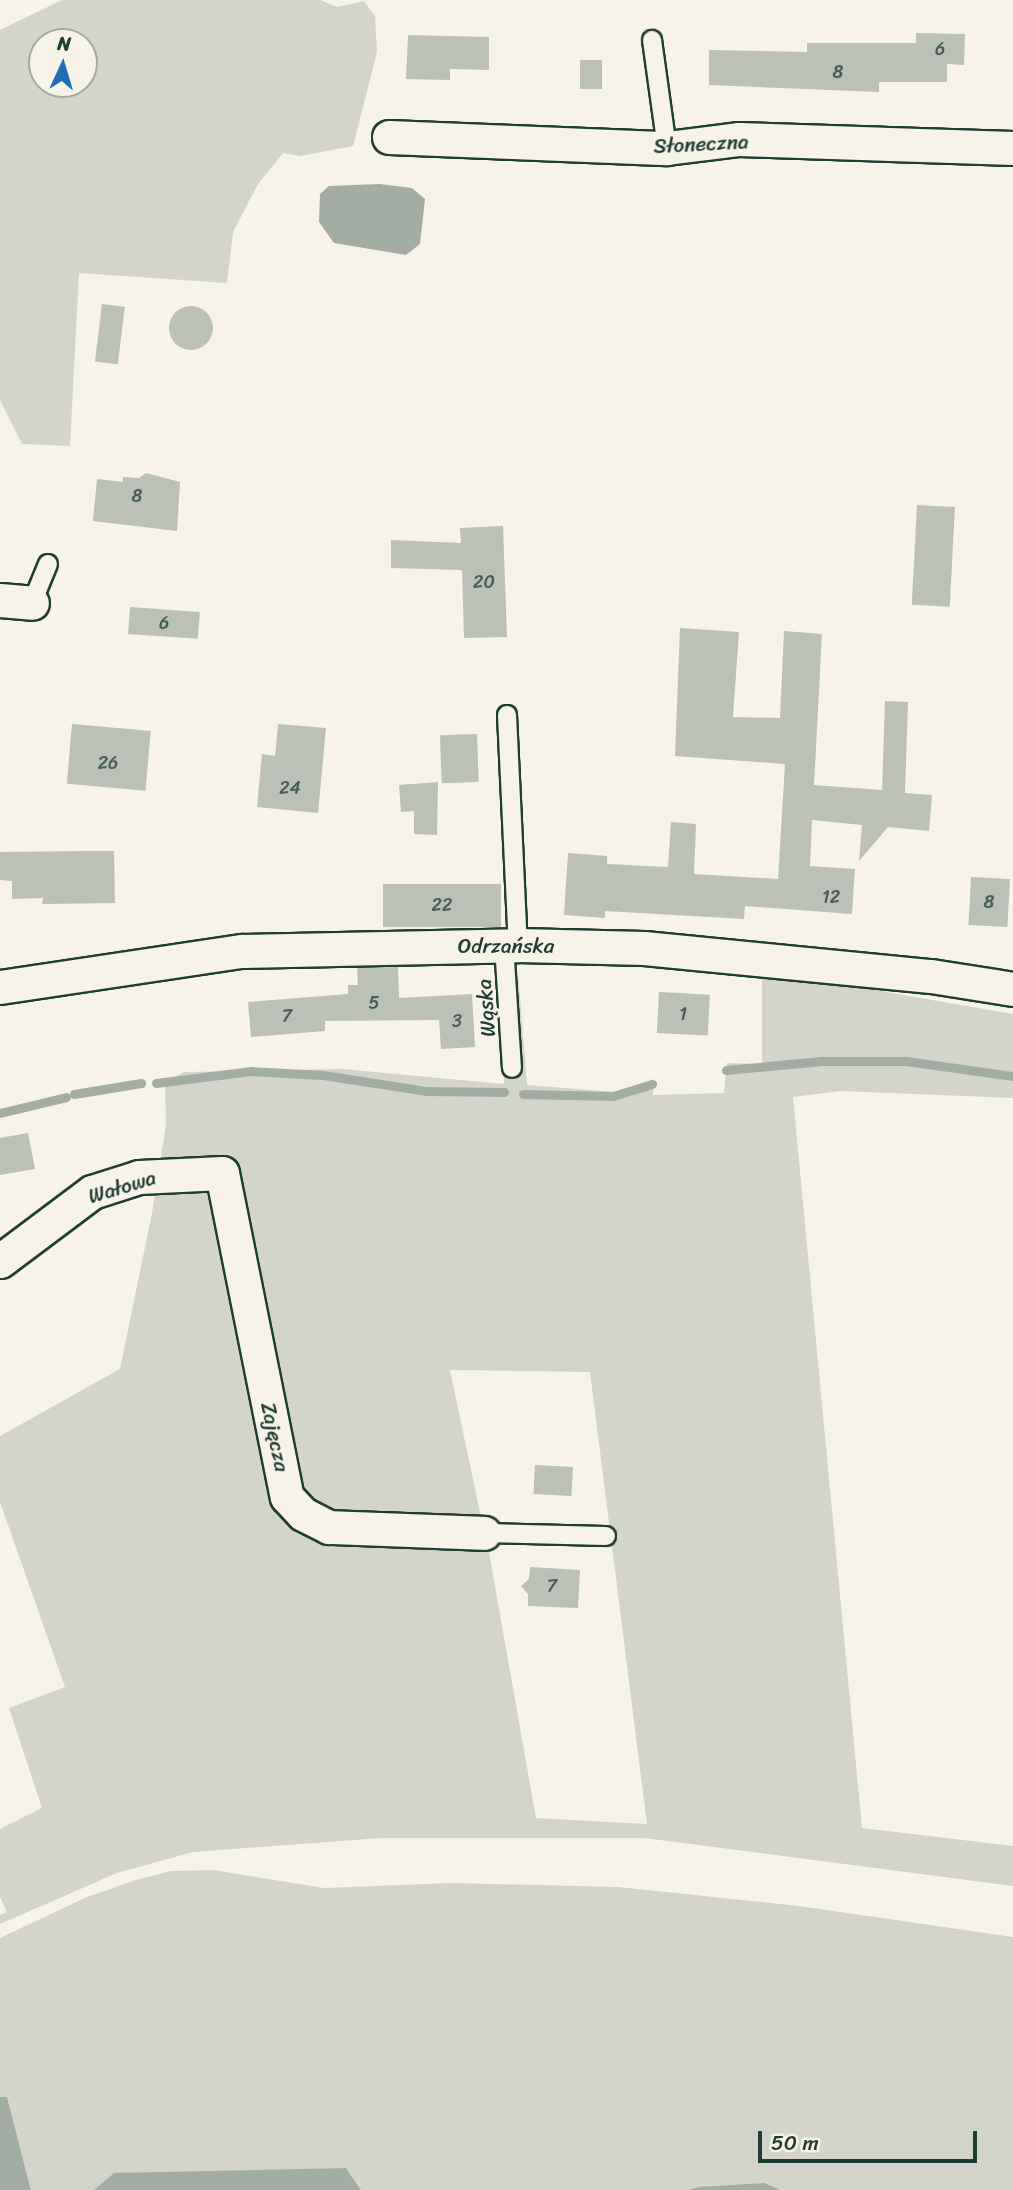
<!DOCTYPE html>
<html>
<head>
<meta charset="utf-8">
<style>
  body { margin:0 }
  #map { position:relative; width:1013px; height:2190px; overflow:hidden; background:#f7f3e8; font-family:Sriracha,sans-serif }
  div>[style] { position:absolute }
  [style*='--x'] { left:calc(var(--x)*1px); top:calc(var(--y)*1px); width:calc(var(--w)*1px); rotate:calc(var(--a)*1deg) }
  .green>* { inset:0; background:#d3d5ca }
  .water>* { inset:0; background:#a4ada3 }
  .stream>* { height:9px; margin:-4.5px; padding:0 4.5px; transform-origin:4.5px; border-radius:4.5px; background:#a4ada3 }
  .building>* { inset:0; background:#bbc1b6; transform-origin:0 0 }
  .round { border-radius:50% }
  .roads { filter:drop-shadow(2px 0 #1f3d34) drop-shadow(-2px 0 #1f3d34) drop-shadow(0 2px #1f3d34) drop-shadow(0 -2px #1f3d34) }
  .service>* { height:18px; margin:-9px; padding:0 9px; transform-origin:9px; border-radius:9px; background:#f7f3e8 }
  .minor>* { height:33px; margin:-16.5px; padding:0 16.5px; transform-origin:16.5px; border-radius:16.5px; background:#f7f3e8 }
  span { translate:-50% -50%; white-space:nowrap; text-align:center; line-height:1.15; -webkit-text-stroke:6px #f7f3e8; paint-order:stroke }
  .number-label { font-size:18px; color:#465e54 }
  .number-label span { -webkit-text-stroke-width:0 }
  .street-label { font-size:21px; color:#1f3d34 }
  .north { position:absolute; left:28px; top:28px; width:70px; height:70px; box-sizing:border-box; background:#f7f3e8; border:2px solid #a1aaa0; border-radius:50%; rotate:4deg; font-size:19px; font-weight:700; line-height:28px; text-align:center; color:#1f3d34 }
  .north::after { content:''; display:block; margin:auto; width:24px; height:32px; background:#1f6fb2; clip-path:polygon(50% 0,100% 100%,50% 72%,0 100%) }
  .scale { position:absolute; left:758px; top:2131px; width:219px; height:32px; box-sizing:border-box; border:4px solid #1f3d34; border-top:0; padding-left:9px; font-size:21px; line-height:24px; white-space:nowrap; color:#1f3d34; -webkit-text-stroke:5px #f7f3e8; paint-order:stroke }
</style>
</head>
<body>
<div id="map">
  <div class="green">
    <i style="clip-path:polygon(evenodd,62px 0,320px 0,337px 7px,364px 1px,375px 16px,377px 52px,353px 146px,300px 156px,283px 153px,258px 184px,233px 232px,227px 283px,79px 273px,70px 446px,22px 444px,0 400px,0 30px,62px 0,42px 42px,84px 42px,84px 84px,42px 84px,42px 42px)"></i>
    <i style="clip-path:polygon(evenodd,518px 972px,527px 1085px,614px 1092px,654px 1079px,653px 1095px,724px 1093px,727px 1063px,762px 1064px,762px 978px,811px 979px,1013px 1014px,1013px 1098px,841px 1091px,793px 1097px,862px 1828px,1013px 1846px,1013px 1886px,644px 1838px,381px 1838px,193px 1852px,117px 1873px,0 1924px,0 1915px,7px 1912px,0 1897px,0 1829px,42px 1808px,9px 1708px,65px 1687px,0 1502px,0 1436px,120px 1369px,152px 1213px,166px 1125px,165px 1082px,184px 1072px,342px 1069px,504px 1084px,499px 973px,518px 972px,450px 1370px,590px 1372px,647px 1824px,536px 1818px,487px 1541px,289px 1513px,297px 1493px,325px 1512px,482px 1522px,450px 1370px)"></i>
    <i style="clip-path:polygon(213px 1870px,324px 1888px,452px 1883px,618px 1887px,799px 1906px,1013px 1937px,1013px 2190px,780px 2190px,765px 2183px,688px 2190px,361px 2190px,346px 2168px,114px 2174px,94px 2190px,31px 2190px,7px 2097px,0 2097px,0 1938px,87px 1897px,139px 1879px,171px 1871px)"></i>
  </div>
  <div class="water">
    <i style="clip-path:polygon(380px 184px,412px 188px,425px 199px,420px 244px,406px 255px,334px 243px,319px 222px,320px 194px,329px 186px)"></i>
    <i style="clip-path:polygon(0 2097px,7px 2097px,31px 2190px,0 2190px)"></i>
    <i style="clip-path:polygon(346px 2168px,361px 2190px,94px 2190px,114px 2173px)"></i>
    <i style="clip-path:polygon(765px 2183px,780px 2190px,688px 2190px,699px 2187px)"></i>
  </div>
  <div class="stream">
    <i style="--x:726;--y:1070;--w:96;--a:-5.4"></i>
    <i style="--x:822;--y:1061;--w:84;--a:0"></i>
    <i style="--x:906;--y:1061;--w:108;--a:8"></i>
    <i style="--x:156;--y:1083;--w:96;--a:-7.2"></i>
    <i style="--x:251;--y:1071;--w:72;--a:3.2"></i>
    <i style="--x:323;--y:1075;--w:104;--a:8.8"></i>
    <i style="--x:426;--y:1091;--w:78;--a:0.7"></i>
    <i style="--x:74;--y:1094;--w:68;--a:-9.3"></i>
    <i style="--x:523;--y:1094;--w:90;--a:1.3"></i>
    <i style="--x:613;--y:1096;--w:41;--a:-17.1"></i>
    <i style="--x:0;--y:1113;--w:68;--a:-13.6"></i>
  </div>
  <div class="building">
    <i style="clip-path:polygon(916px 33px,965px 34px,964px 65px,947px 64px,947px 82px,879px 82px,879px 92px,709px 85px,709px 50px,807px 52px,807px 43px,916px 43px)"></i>
    <i style="clip-path:polygon(408px 35px,489px 37px,489px 70px,450px 69px,450px 80px,406px 79px)"></i>
    <i style="left:580px;top:60px;width:22px;height:29px"></i>
    <i style="left:102px;top:304px;width:23px;height:58px;rotate:7deg"></i>
    <i class="round" style="left:169px;top:306px;width:44px;height:44px"></i>
    <i style="clip-path:polygon(146px 473px,180px 482px,177px 531px,93px 521px,97px 479px,123px 482px,123px 477px,139px 478px)"></i>
    <i style="left:917px;top:505px;width:38px;height:100px;rotate:3deg"></i>
    <i style="clip-path:polygon(503px 526px,507px 637px,464px 638px,462px 570px,391px 568px,391px 540px,461px 543px,460px 528px)"></i>
    <i style="left:130px;top:607px;width:70px;height:27px;rotate:4deg"></i>
    <i style="clip-path:polygon(680px 628px,739px 632px,733px 717px,780px 718px,784px 631px,822px 634px,814px 785px,882px 790px,885px 701px,908px 702px,905px 793px,932px 795px,929px 831px,888px 827px,859px 861px,862px 825px,812px 820px,810px 866px,855px 869px,852px 914px,745px 906px,744px 919px,605px 911px,605px 918px,564px 915px,568px 853px,607px 856px,607px 864px,668px 867px,671px 822px,696px 824px,694px 874px,778px 879px,785px 764px,675px 756px)"></i>
    <i style="left:72px;top:724px;width:79px;height:60px;rotate:5deg"></i>
    <i style="clip-path:polygon(278px 724px,326px 728px,318px 813px,257px 807px,262px 754px,275px 756px)"></i>
    <i style="left:477px;top:734px;width:48px;height:37px;rotate:88deg"></i>
    <i style="clip-path:polygon(438px 782px,437px 835px,414px 834px,414px 811px,401px 812px,399px 785px)"></i>
    <i style="clip-path:polygon(84px 851px,114px 851px,115px 903px,42px 904px,43px 898px,12px 899px,12px 881px,0 880px,0 852px)"></i>
    <i style="left:971px;top:877px;width:39px;height:48px;rotate:3deg"></i>
    <i style="left:383px;top:884px;width:118px;height:43px"></i>
    <i style="clip-path:polygon(398px 967px,399px 998px,472px 994px,475px 1047px,441px 1049px,439px 1020px,325px 1021px,325px 1031px,251px 1037px,248px 1002px,348px 994px,348px 985px,358px 985px,357px 968px)"></i>
    <i style="left:659px;top:992px;width:51px;height:41px;rotate:3deg"></i>
    <i style="clip-path:polygon(28px 1133px,35px 1169px,0 1175px,0 1138px)"></i>
    <i style="left:535px;top:1465px;width:38px;height:29px;rotate:3deg"></i>
    <i style="clip-path:polygon(530px 1567px,580px 1570px,578px 1608px,528px 1606px,528px 1594px,521px 1586px,529px 1579px)"></i>
  </div>
  <div class="roads">
    <div class="service">
      <i style="--x:652;--y:40;--w:109;--a:82.1"></i>
      <i style="--x:32;--y:603;--w:42;--a:-67.7"></i>
      <i style="--x:507;--y:715;--w:230;--a:87.3"></i>
      <i style="--x:504;--y:945;--w:123;--a:86.3"></i>
      <i style="--x:484;--y:1533;--w:122;--a:1.4"></i>
    </div>
    <div class="minor">
      <i style="--x:389;--y:137;--w:278;--a:2.3"></i>
      <i style="--x:667;--y:148;--w:73;--a:-7.1"></i>
      <i style="--x:739;--y:139;--w:274;--a:1.9"></i>
      <i style="--x:0;--y:600;--w:32;--a:5"></i>
      <i style="--x:0;--y:987;--w:245;--a:-8.5"></i>
      <i style="--x:242;--y:951;--w:276;--a:-1.2"></i>
      <i style="--x:518;--y:945;--w:126;--a:1.4"></i>
      <i style="--x:644;--y:948;--w:288;--a:5.6"></i>
      <i style="--x:931;--y:976;--w:83;--a:9"></i>
      <i style="--x:0;--y:1261;--w:115;--a:-36.9"></i>
      <i style="--x:92;--y:1192;--w:49;--a:-17.7"></i>
      <i style="--x:139;--y:1177;--w:83;--a:-2.8"></i>
      <i style="--x:222;--y:1173;--w:330;--a:78.7"></i>
      <i style="--x:287;--y:1497;--w:23;--a:47"></i>
      <i style="--x:303;--y:1514;--w:29;--a:27"></i>
      <i style="--x:329;--y:1527;--w:155;--a:2.2"></i>
    </div>
  </div>
  <div class="number-label">
    <span style="left:940px;top:49px">6</span>
    <span style="left:838px;top:72px">8</span>
    <span style="left:137px;top:496px">8</span>
    <span style="left:484px;top:582px">20</span>
    <span style="left:164px;top:623px">6</span>
    <span style="left:108px;top:763px">26</span>
    <span style="left:290px;top:788px">24</span>
    <span style="left:831px;top:897px">12</span>
    <span style="left:989px;top:902px">8</span>
    <span style="left:442px;top:905px">22</span>
    <span style="left:374px;top:1003px">5</span>
    <span style="left:683px;top:1014px">1</span>
    <span style="left:287px;top:1016px">7</span>
    <span style="left:457px;top:1021px">3</span>
    <span style="left:552px;top:1586px">7</span>
  </div>
  <div class="street-label">
    <span style="left:701px;top:144px;rotate:-3deg">Słoneczna</span>
    <span style="left:506px;top:946px">Odrzańska</span>
    <span style="left:486px;top:1008px;rotate:-94deg">Wąska</span>
    <span style="left:122px;top:1187px;rotate:-17deg">Wałowa</span>
    <span style="left:275px;top:1437px;rotate:78deg">Zajęcza</span>
  </div>
  <div class="north">N</div>
  <div class="scale">50 m</div>
</div>
</body>
</html>
